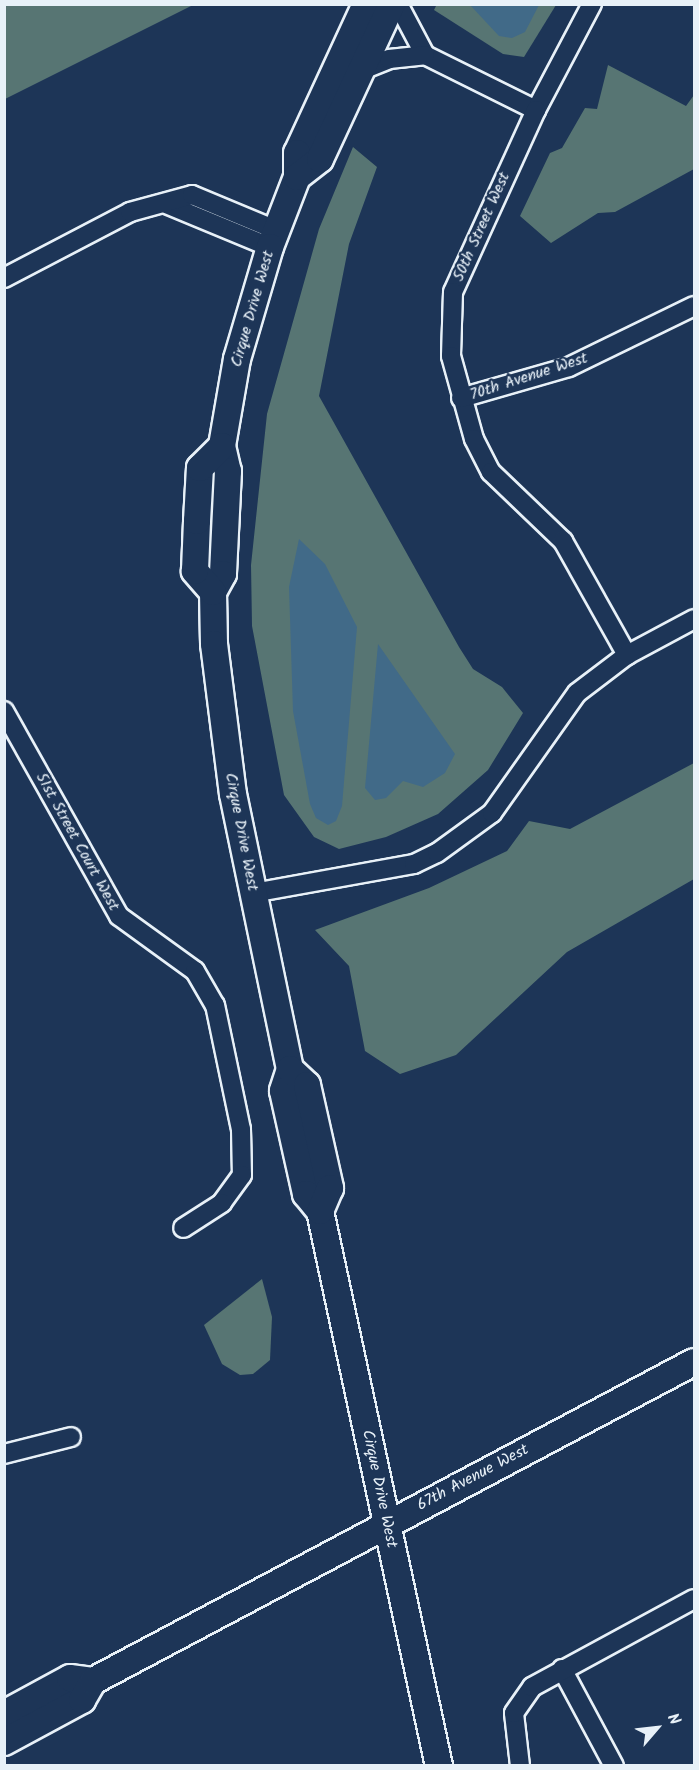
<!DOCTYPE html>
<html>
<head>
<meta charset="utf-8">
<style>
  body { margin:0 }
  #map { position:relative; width:699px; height:1770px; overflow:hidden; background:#1d3557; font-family:Kalam,sans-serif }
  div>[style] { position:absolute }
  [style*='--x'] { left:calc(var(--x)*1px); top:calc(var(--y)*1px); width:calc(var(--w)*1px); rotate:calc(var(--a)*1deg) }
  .green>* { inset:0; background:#577573 }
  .water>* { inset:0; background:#416a88 }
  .roads { filter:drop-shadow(2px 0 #e8f1f8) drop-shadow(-2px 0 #e8f1f8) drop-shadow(0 2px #e8f1f8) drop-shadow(0 -2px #e8f1f8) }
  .street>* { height:18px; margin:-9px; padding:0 9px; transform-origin:9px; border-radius:9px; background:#1d3557 }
  .secondary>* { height:26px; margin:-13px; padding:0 13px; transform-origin:13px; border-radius:13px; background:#1d3557 }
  span { translate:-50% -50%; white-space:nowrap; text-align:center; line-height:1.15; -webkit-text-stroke:4.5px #1d3557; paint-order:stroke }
  .street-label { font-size:16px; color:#e8f1f8 }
  .frame { position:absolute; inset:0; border:6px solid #e8f1f8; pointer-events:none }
  .north { position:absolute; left:627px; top:1698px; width:60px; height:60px; -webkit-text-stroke:4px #1d3557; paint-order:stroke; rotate:62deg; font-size:16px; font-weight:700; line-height:24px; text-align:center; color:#e8f1f8 }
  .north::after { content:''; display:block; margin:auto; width:21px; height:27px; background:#e8f1f8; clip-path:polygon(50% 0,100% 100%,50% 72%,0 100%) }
</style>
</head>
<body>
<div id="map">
  <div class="green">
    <i style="clip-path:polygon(5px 4px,192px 4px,193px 5px,5px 99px)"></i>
    <i style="clip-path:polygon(437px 4px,556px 5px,524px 57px,503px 54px,434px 10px)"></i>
    <i style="clip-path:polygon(608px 65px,686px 106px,694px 95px,694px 169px,615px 212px,598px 213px,551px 243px,520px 216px,550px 153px,562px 148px,585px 108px,597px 109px)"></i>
    <i style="clip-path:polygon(353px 147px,377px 167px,349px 244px,319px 396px,459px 647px,473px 669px,502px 687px,523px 713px,488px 770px,438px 814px,386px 837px,339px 849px,314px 837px,284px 795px,252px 626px,251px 565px,267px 414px,319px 229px)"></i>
    <i style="clip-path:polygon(694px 763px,694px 879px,567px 952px,456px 1055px,400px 1074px,365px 1051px,349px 966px,315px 930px,429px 888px,507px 851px,529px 821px,570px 829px)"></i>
    <i style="clip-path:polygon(262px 1279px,272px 1317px,270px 1360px,253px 1374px,240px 1375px,222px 1364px,204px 1325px)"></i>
  </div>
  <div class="water">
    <i style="clip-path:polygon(470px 5px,539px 5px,525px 32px,512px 38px,499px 36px)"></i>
    <i style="clip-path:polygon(299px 539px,325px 564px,357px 627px,342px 806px,336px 821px,328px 825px,316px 818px,310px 804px,293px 711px,289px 587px)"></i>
    <i style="clip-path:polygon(378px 644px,455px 754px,445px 773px,423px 787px,403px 781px,386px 798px,375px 800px,365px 788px)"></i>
  </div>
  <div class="roads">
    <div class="street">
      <i style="--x:398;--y:4;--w:58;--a:62.1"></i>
      <i style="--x:425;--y:55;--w:124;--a:26.4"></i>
      <i style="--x:536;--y:110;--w:120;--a:-62.2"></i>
      <i style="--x:360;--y:71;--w:31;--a:-22"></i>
      <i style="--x:389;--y:59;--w:36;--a:-6"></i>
      <i style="--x:536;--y:110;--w:200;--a:114.5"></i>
      <i style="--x:453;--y:292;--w:64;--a:91.8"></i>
      <i style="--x:451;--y:356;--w:86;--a:74.5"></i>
      <i style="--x:474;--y:439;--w:37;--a:63"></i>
      <i style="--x:491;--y:472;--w:100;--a:43.8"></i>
      <i style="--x:563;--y:541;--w:131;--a:60.7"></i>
      <i style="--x:166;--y:204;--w:113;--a:22.5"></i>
      <i style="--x:4;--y:278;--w:142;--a:-27.6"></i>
      <i style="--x:130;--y:212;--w:64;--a:-15.3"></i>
      <i style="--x:192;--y:195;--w:91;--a:22.6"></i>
      <i style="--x:461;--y:398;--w:112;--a:-16"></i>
      <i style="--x:569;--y:367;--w:139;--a:-26"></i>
      <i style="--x:4;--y:711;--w:235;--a:60.7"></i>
      <i style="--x:119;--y:916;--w:94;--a:35.9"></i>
      <i style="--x:195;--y:971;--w:39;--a:60"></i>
      <i style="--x:215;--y:1005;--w:127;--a:78.2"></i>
      <i style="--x:241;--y:1129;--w:46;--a:88.8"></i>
      <i style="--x:242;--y:1175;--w:34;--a:126"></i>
      <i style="--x:222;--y:1203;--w:46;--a:147.3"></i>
      <i style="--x:253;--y:893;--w:164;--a:-10.2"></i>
      <i style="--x:414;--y:864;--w:25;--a:-26"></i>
      <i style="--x:437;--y:853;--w:68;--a:-36"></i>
      <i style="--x:492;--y:813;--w:147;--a:-54.7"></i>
      <i style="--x:577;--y:693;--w:63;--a:-37.2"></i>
      <i style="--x:627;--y:655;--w:76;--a:-28.2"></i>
      <i style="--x:4;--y:1454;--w:69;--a:-14.2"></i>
      <i style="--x:562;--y:1669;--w:110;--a:61.8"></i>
      <i style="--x:520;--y:1766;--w:53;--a:-96.5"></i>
      <i style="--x:514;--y:1713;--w:32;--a:-55"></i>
      <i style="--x:532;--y:1687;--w:184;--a:-28.5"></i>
    </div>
    <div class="secondary">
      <i style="--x:366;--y:4;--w:164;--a:114.8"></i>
      <i style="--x:297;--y:153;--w:24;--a:90"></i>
      <i style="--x:297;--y:177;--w:75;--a:111.1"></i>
      <i style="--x:270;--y:247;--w:117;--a:106.4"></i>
      <i style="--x:237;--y:359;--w:88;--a:99.8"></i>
      <i style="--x:222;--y:446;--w:26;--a:77"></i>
      <i style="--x:228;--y:471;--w:103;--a:92.8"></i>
      <i style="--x:223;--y:574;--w:21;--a:119"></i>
      <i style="--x:213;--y:592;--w:52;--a:88.9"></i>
      <i style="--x:214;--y:644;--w:151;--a:82.8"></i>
      <i style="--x:233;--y:794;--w:281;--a:78.3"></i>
      <i style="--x:290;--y:1069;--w:23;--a:108"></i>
      <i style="--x:283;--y:1091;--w:106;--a:77.4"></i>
      <i style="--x:306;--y:1194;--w:22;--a:51"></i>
      <i style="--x:320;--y:1211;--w:568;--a:77.9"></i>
      <i style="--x:297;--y:177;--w:29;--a:-38"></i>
      <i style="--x:320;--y:159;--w:171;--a:-65.1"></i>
      <i style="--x:213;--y:592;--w:28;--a:-131"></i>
      <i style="--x:195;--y:571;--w:50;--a:-87.7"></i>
      <i style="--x:197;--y:521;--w:53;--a:-86.8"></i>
      <i style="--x:200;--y:468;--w:31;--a:-45"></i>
      <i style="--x:290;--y:1069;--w:23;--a:43"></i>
      <i style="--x:307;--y:1085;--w:106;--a:77.4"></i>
      <i style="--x:330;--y:1188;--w:25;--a:113"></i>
      <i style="--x:4;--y:1714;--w:75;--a:-28.6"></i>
      <i style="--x:70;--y:1678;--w:23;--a:7"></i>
      <i style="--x:4;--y:1742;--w:89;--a:-28.3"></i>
      <i style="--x:82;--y:1700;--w:22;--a:-60"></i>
      <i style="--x:93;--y:1681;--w:680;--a:-27.96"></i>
    </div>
  </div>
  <div class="street-label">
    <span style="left:482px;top:227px;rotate:-66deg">50th Street West</span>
    <span style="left:253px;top:309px;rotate:-74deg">Cirque Drive West</span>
    <span style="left:529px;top:377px;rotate:-18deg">70th Avenue West</span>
    <span style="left:241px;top:832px;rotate:79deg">Cirque Drive West</span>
    <span style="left:77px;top:842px;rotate:61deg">51st Street Court West</span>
    <span style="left:473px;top:1478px;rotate:-28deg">67th Avenue West</span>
    <span style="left:379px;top:1489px;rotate:78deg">Cirque Drive West</span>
  </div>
  <div class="frame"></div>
  <div class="north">N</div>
</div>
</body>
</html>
